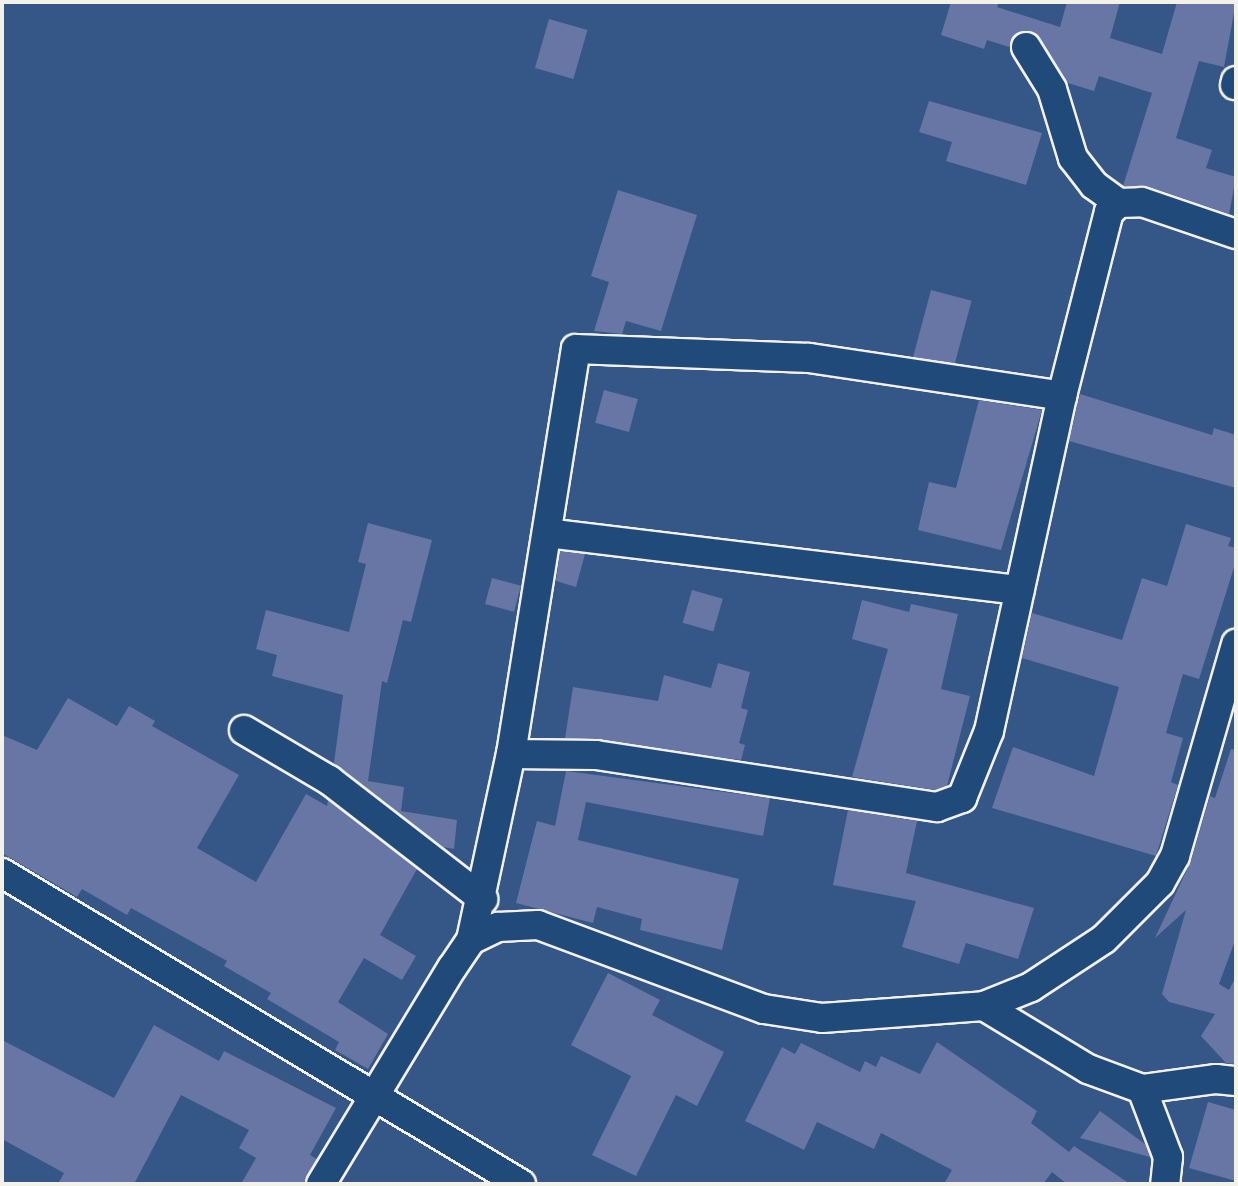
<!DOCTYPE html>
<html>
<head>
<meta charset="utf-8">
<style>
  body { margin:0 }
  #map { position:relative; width:1238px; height:1186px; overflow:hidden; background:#355787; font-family:"Shantell Sans",sans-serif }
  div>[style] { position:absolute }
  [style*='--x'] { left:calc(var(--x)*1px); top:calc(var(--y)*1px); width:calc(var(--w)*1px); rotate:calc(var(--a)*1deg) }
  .building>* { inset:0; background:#6776a4; transform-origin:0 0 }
  .roads { filter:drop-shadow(2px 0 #f4f1e8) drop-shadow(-2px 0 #f4f1e8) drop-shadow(0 2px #f4f1e8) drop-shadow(0 -2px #f4f1e8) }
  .street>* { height:28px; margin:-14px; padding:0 14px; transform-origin:14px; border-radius:14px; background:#1f4a7a }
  span { translate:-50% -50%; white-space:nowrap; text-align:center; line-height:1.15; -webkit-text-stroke:5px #1f4a7a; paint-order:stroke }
  .frame { position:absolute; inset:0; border:4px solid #f4f1e8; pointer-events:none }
</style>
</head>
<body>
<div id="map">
  <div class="building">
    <i style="clip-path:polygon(951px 2px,999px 2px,997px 7px,1060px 27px,1067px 2px,1120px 2px,1110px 38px,1162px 54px,1177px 2px,1236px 2px,1224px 67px,1199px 61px,1176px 138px,1212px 150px,1206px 168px,1236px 177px,1229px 214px,1147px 186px,1123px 186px,1152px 93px,1099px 76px,1094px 91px,1068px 83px,1033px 32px,1017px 33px,1009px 47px,987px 40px,984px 49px,941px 35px)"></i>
    <i style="left:549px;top:19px;width:40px;height:51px;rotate:16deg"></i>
    <i style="clip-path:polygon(929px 101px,1042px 133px,1026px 185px,946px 161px,952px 142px,919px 132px)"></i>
    <i style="clip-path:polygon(618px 190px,697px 215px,661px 331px,626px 321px,622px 334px,594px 331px,609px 282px,591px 276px)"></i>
    <i style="left:931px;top:290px;width:42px;height:69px;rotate:15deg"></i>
    <i style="left:604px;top:390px;width:35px;height:34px;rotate:15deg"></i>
    <i style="clip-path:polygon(1080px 394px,1212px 435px,1214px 428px,1236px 435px,1236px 488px,1069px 441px)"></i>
    <i style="clip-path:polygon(979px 400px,1042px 410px,1001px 550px,918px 530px,929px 482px,956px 488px)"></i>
    <i style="clip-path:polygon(368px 523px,432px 540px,411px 622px,403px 620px,387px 683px,382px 681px,368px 781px,404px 787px,401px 811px,457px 820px,454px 849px,443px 847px,334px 763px,343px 695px,272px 676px,277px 655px,256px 649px,266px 610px,349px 632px,366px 564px,358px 562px)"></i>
    <i style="clip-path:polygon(1186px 524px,1231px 538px,1228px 546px,1236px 548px,1236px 561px,1199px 679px,1183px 674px,1166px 733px,1183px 738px,1171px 782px,1178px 785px,1156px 856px,992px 808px,1013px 747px,1094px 776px,1119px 687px,1022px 658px,1032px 613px,1122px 640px,1142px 578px,1167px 586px)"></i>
    <i style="clip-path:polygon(560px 551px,585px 554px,576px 587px,556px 581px)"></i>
    <i style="left:492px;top:578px;width:30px;height:27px;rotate:15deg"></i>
    <i style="left:692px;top:590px;width:32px;height:34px;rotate:16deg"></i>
    <i style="clip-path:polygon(862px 600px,909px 612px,911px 604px,958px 614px,941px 689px,970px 696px,947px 786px,935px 790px,852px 777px,888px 649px,852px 639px)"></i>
    <i style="clip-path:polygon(718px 663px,750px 672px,741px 708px,748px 710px,739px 743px,745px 745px,741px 760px,565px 738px,573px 687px,658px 701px,664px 675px,711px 688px)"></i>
    <i style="clip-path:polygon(68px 698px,117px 726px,129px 706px,155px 721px,152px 726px,239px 775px,197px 848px,256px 882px,306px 794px,327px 806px,328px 800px,417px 869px,380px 935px,416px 956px,402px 980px,364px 958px,338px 1002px,388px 1034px,368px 1069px,335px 1050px,339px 1042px,267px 999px,271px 993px,224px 966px,227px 961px,131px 908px,127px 915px,82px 889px,77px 897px,2px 853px,2px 735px,37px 750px)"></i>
    <i style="clip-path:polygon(1231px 749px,1236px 750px,1236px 938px,1219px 984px,1229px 990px,1236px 977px,1236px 1064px,1226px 1063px,1201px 1036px,1215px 1014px,1169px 1002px,1162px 994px,1186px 910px,1155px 938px,1191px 861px,1210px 796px,1215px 798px)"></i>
    <i style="clip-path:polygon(566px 771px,770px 798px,763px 836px,586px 802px,578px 840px,739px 879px,722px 950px,640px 930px,642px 919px,597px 907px,593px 923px,516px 903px,537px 821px,555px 826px)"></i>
    <i style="clip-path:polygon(848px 810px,917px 821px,906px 873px,1034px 908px,1018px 959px,966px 943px,959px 964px,902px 947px,916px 901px,833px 885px)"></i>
    <i style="clip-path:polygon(608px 973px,660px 1000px,652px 1015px,724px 1052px,697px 1106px,676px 1095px,636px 1176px,592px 1155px,631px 1076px,571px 1045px)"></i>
    <i style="clip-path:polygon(154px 1025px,219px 1061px,224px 1051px,336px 1108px,310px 1155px,317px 1159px,304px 1184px,241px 1184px,256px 1158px,239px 1148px,249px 1130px,181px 1095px,134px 1184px,58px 1184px,64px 1173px,2px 1139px,2px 1040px,114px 1098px)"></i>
    <i style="clip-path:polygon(937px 1042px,1037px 1111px,1031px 1123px,1069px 1152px,1074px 1146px,1130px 1184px,1067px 1184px,1052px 1172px,1043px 1184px,944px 1184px,952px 1170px,881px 1133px,874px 1149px,817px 1122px,804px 1150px,745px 1121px,782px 1047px,795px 1054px,801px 1043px,860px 1072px,865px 1061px,876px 1067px,881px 1056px,920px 1074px)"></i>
    <i style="clip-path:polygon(1208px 1102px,1236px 1110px,1236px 1181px,1189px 1168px)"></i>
    <i style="clip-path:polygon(1100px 1111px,1145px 1144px,1150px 1157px,1080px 1138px)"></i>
  </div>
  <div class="roads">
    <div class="street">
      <i style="--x:1026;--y:47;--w:49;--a:58.2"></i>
      <i style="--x:1052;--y:89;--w:72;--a:73.1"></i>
      <i style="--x:1073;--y:158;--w:34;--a:52"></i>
      <i style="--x:1094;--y:185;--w:31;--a:36"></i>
      <i style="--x:1235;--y:85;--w:4;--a:-76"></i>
      <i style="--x:547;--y:533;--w:476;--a:6.9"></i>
      <i style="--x:244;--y:730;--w:99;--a:30.5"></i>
      <i style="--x:329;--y:780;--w:195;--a:37.7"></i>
      <i style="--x:511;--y:754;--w:85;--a:0.7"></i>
      <i style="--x:596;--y:755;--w:345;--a:8.7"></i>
      <i style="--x:937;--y:807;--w:27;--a:-20"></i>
      <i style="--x:962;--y:798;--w:72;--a:-68.1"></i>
      <i style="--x:989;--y:731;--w:343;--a:-77.7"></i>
      <i style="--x:1062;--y:396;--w:190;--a:-75.7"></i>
      <i style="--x:1109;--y:212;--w:13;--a:-42"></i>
      <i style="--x:1119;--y:203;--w:23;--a:-2"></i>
      <i style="--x:1142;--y:202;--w:99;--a:18.8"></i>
      <i style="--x:2;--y:873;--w:605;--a:30.93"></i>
      <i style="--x:471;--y:940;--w:190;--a:-77.9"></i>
      <i style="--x:511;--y:754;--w:410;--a:-80.9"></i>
      <i style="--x:576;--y:349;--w:233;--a:2.2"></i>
      <i style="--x:809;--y:358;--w:256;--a:8.5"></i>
      <i style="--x:984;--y:1006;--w:122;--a:31.2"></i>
      <i style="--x:1088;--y:1069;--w:58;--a:20.3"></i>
      <i style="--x:1142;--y:1089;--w:75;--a:-7.7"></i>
      <i style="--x:1216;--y:1079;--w:20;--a:6"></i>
      <i style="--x:1142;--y:1089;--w:73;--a:69.1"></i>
      <i style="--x:1168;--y:1157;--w:27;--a:96"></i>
      <i style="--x:321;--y:1184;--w:253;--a:-58.8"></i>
      <i style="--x:452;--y:968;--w:34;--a:-56"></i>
      <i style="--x:471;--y:940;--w:30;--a:-26"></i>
      <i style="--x:498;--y:927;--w:40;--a:-2.9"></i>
      <i style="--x:538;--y:925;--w:241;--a:20.4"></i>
      <i style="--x:764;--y:1009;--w:59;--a:8.8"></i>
      <i style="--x:822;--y:1018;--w:162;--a:-4.2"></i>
      <i style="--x:984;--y:1006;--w:51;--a:-22"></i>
      <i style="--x:1031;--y:987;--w:87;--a:-33.3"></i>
      <i style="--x:1104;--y:939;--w:79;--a:-45"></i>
      <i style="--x:1160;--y:883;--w:31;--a:-61"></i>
      <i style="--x:1175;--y:856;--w:221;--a:-73.9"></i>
    </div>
  </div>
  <div class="frame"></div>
</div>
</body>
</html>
